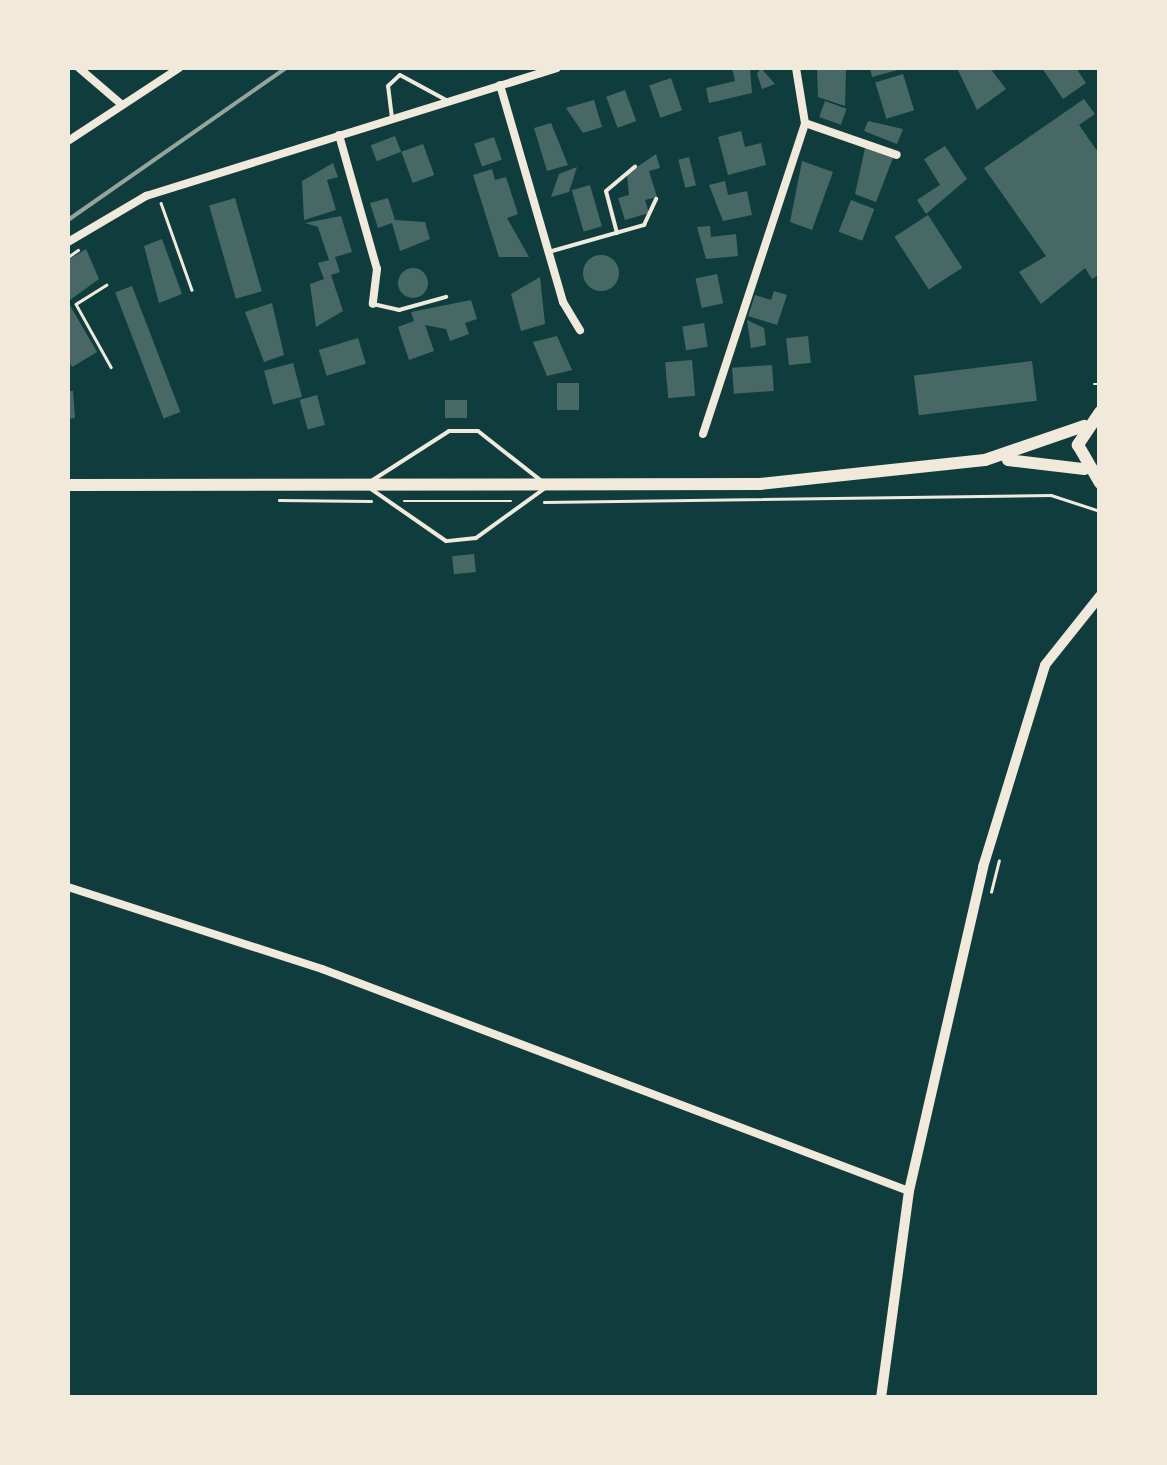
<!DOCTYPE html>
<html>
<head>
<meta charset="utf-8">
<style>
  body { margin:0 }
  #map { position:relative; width:1167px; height:1465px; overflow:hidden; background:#0f3d3e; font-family:Manrope,sans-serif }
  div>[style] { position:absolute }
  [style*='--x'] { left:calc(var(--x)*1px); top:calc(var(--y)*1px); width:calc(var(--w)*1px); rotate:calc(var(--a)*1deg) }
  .building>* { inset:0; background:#486865; transform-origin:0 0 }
  .round { border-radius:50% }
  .path>* { height:2.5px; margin:-1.25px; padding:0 1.25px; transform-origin:1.25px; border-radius:1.25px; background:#f1e9da }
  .service>* { height:4px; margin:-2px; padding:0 2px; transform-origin:2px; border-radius:2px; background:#f1e9da }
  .minor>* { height:8px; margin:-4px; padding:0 4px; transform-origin:4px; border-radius:4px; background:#f1e9da }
  .tertiary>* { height:10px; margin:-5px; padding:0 5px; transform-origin:5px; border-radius:5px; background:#f1e9da }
  .primary>* { height:12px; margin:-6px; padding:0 6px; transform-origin:6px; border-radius:6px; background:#f1e9da }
  .rail>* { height:4px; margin:-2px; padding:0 2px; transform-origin:2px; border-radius:2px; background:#97a49c }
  span { translate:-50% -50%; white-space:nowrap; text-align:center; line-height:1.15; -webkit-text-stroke:10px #f1e9da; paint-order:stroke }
  .frame { position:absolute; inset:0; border:70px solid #f1e9da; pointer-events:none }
</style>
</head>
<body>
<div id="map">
  <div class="building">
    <i style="clip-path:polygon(732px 68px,750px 68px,752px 93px,709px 103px,706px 88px,735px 81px)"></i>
    <i style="clip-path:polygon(761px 68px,775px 84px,762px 89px,757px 74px)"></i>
    <i style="clip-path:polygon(817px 68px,846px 70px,845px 106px,818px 97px)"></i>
    <i style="clip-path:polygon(870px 68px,901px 68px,901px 69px,872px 77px)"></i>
    <i style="clip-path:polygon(957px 68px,990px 68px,1006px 89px,977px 110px)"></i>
    <i style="clip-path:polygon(1042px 68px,1076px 68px,1086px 83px,1063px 99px)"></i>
    <i style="left:903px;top:74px;width:38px;height:29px;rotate:73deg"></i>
    <i style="left:671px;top:78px;width:34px;height:23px;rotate:71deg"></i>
    <i style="left:625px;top:90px;width:33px;height:20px;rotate:70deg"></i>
    <i style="clip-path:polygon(1084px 99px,1095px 114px,1079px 125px,1100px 155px,1100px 274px,1092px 279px,1085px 268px,1041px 304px,1019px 272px,1046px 256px,984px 168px)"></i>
    <i style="clip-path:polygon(594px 100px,602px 127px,583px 133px,566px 108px)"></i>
    <i style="left:825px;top:101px;width:23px;height:17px;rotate:20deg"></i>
    <i style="clip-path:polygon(868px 121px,903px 129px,897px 144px,864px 131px)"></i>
    <i style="clip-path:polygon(551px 123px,568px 165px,547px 171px,534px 128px)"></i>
    <i style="clip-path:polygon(741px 131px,745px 147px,761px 143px,766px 165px,728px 175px,718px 137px)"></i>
    <i style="left:395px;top:136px;width:17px;height:26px;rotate:69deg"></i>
    <i style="left:494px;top:137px;width:24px;height:21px;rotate:71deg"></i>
    <i style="left:423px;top:144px;width:33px;height:23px;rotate:70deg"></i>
    <i style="clip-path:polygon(945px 146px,967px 179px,926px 214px,917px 200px,940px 185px,924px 159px)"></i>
    <i style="clip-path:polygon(865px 148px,893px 158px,876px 202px,855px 194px)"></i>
    <i style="clip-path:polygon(656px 154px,660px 168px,649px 171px,657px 197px,645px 200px,649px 213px,625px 220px,618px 198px,629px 195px,627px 174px)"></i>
    <i style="left:689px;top:157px;width:29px;height:11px;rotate:76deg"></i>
    <i style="clip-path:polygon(802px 161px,833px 172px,812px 230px,790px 222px)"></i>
    <i style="clip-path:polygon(333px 163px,338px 177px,327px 180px,336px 210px,304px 220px,302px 181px)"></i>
    <i style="clip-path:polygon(577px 167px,569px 192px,551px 197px,559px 174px)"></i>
    <i style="clip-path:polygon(492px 169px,495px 180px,506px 177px,518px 214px,507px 218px,529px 257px,499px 257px,473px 175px)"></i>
    <i style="clip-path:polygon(725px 181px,728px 195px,747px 191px,752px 215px,723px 221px,709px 185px)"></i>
    <i style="left:590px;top:185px;width:43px;height:19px;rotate:74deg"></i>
    <i style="left:235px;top:198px;width:97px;height:27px;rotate:74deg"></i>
    <i style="clip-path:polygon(388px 198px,395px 220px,425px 222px,430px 239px,400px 251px,392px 223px,378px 228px,370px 203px)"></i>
    <i style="left:851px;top:200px;width:25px;height:34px;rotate:21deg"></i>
    <i style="left:928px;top:215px;width:63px;height:40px;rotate:57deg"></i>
    <i style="clip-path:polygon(341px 216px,352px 252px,335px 257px,340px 272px,331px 275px,343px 311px,316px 327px,310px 284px,324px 279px,318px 263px,329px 260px,318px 227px,305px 223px)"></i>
    <i style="clip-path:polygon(710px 226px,711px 237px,736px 234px,738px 256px,706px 259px,697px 227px)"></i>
    <i style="clip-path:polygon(162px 239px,182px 294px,159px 303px,144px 246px)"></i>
    <i style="clip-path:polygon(86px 249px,99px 279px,70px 300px,68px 260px)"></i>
    <i class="round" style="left:583px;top:255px;width:36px;height:36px"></i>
    <i class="round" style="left:398px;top:268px;width:30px;height:30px"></i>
    <i style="left:717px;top:274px;width:30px;height:22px;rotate:78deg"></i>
    <i style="clip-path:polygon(540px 277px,545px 324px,521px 331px,511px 294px)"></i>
    <i style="left:132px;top:286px;width:135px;height:18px;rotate:69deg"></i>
    <i style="clip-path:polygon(774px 291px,787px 295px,777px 325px,748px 316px,755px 295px,771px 300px)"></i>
    <i style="clip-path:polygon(471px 300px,477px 319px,465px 323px,469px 334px,450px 341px,446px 329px,425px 325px,434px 351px,409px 360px,398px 327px,414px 321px,411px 312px)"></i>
    <i style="clip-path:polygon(68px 302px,97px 352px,72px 367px,68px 360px)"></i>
    <i style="clip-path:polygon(272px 303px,284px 355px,264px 362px,245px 312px)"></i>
    <i style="clip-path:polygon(747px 320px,764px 328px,766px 345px,751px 348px)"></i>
    <i style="left:704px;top:323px;width:24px;height:22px;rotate:81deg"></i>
    <i style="clip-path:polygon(557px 336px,572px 370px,547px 376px,533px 342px)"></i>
    <i style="left:808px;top:336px;width:27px;height:22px;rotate:84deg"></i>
    <i style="left:358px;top:338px;width:27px;height:41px;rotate:73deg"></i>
    <i style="left:692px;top:360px;width:36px;height:27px;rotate:85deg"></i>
    <i style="left:1032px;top:361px;width:40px;height:119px;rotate:83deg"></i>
    <i style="left:293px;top:363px;width:35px;height:30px;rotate:75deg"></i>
    <i style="left:772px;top:365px;width:26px;height:40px;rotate:86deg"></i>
    <i style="left:557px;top:383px;width:22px;height:27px"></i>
    <i style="clip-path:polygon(68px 391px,73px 391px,75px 418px,68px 419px)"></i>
    <i style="left:317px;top:395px;width:31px;height:18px;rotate:75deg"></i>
    <i style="left:445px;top:400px;width:22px;height:18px"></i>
    <i style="left:474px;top:554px;width:18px;height:22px;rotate:84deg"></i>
  </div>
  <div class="path">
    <i style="--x:161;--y:203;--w:92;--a:70.4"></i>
    <i style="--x:68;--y:257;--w:12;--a:-35"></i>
    <i style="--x:107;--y:285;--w:36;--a:148"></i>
    <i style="--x:76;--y:304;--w:72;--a:60.9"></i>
    <i style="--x:1094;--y:384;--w:6;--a:0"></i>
    <i style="--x:279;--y:500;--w:92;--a:0.6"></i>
    <i style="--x:404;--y:501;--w:107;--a:0"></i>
    <i style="--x:544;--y:502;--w:507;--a:-0.79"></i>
    <i style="--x:1051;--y:495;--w:52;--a:18.1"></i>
    <i style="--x:991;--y:892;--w:32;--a:-76"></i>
  </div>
  <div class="service">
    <i style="--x:392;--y:118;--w:32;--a:-97"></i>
    <i style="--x:388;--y:86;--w:16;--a:-43"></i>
    <i style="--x:400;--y:75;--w:55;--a:28.4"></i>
    <i style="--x:617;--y:233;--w:43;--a:-104.7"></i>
    <i style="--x:606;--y:191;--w:38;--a:-40"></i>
    <i style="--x:552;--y:251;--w:96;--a:-15.8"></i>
    <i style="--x:644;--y:225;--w:29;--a:-65"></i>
    <i style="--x:373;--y:304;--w:27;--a:13"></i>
    <i style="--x:399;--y:310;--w:49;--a:-15.5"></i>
    <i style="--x:449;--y:431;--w:29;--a:0"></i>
    <i style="--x:478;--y:431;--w:89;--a:38.2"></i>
    <i style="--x:548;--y:486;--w:89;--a:144.2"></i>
    <i style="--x:476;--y:538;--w:30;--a:174"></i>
    <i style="--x:446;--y:541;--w:98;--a:-145.3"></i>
    <i style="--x:365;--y:485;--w:100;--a:-32.7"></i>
  </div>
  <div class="minor">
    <i style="--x:79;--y:68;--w:55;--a:40.6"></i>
    <i style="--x:500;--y:85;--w:226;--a:73.8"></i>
    <i style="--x:563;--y:302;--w:33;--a:59"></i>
    <i style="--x:805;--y:123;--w:97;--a:19.2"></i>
    <i style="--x:339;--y:135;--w:139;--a:74.2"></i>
    <i style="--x:377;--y:269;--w:35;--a:97"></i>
    <i style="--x:68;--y:141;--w:133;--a:-33.3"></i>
    <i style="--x:68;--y:242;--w:91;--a:-30.5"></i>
    <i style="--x:146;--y:196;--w:430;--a:-17.3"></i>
    <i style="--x:703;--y:434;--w:327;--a:-71.8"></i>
    <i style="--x:805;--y:123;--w:56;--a:-99.3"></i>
    <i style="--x:68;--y:887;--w:267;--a:17.9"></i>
    <i style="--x:322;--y:969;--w:628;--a:20.72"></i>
  </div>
  <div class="tertiary">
    <i style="--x:881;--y:1398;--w:209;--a:-82.3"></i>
    <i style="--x:909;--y:1191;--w:332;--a:-77.1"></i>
    <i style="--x:983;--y:867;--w:211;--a:-72.9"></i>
    <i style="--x:1045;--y:665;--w:88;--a:-51.4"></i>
  </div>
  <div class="primary">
    <i style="--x:1100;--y:412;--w:40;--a:124"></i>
    <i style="--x:1078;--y:445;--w:44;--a:59.9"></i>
    <i style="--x:1008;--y:460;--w:77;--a:6.8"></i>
    <i style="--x:68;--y:485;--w:692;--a:-0.08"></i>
    <i style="--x:760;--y:484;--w:226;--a:-6.1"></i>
    <i style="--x:985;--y:460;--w:105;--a:-19"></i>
  </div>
  <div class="rail">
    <i style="--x:68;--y:220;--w:266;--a:-34.9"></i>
  </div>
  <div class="frame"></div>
</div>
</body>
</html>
